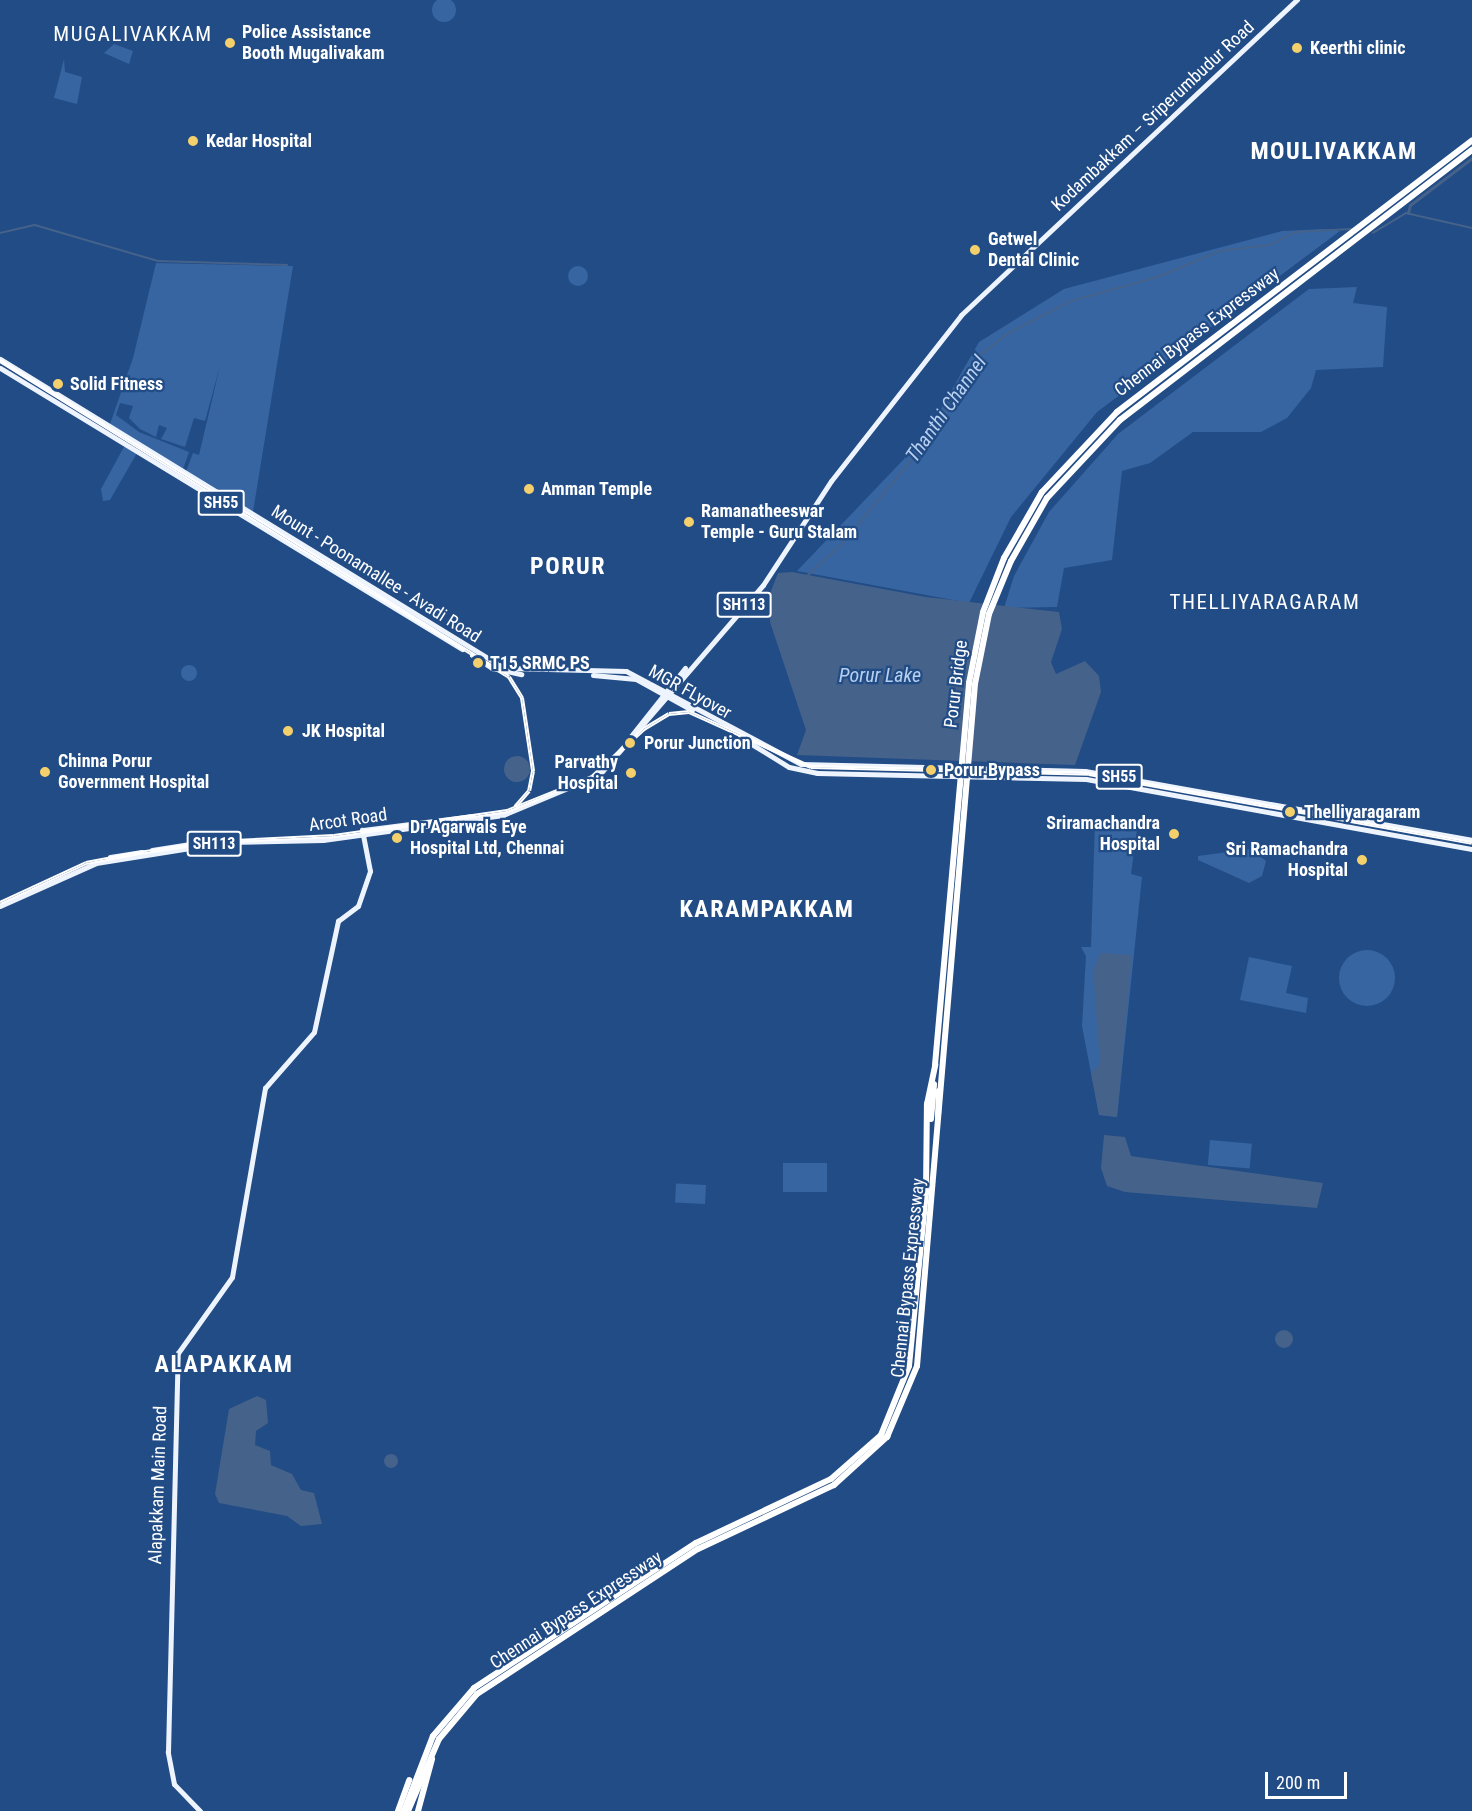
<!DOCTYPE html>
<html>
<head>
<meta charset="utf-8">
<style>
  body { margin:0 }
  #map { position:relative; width:1472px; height:1811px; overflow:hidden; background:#224c85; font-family:"Roboto Condensed",sans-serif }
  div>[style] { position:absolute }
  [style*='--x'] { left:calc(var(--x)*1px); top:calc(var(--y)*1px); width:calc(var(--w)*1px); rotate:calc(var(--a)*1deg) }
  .green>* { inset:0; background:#3665a2; transform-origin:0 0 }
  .round { border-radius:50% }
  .water>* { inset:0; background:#45628b }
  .stream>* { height:1.5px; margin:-0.75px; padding:0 0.75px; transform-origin:0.75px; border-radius:0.75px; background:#45628b }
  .canal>* { height:3px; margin:-1.5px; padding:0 1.5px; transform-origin:1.5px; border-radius:1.5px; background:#45628b }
  .major>* { height:5px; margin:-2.5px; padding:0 2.5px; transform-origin:2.5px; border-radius:2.5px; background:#eef4fe }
  .highway>* { height:6px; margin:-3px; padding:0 3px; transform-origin:3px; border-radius:3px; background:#fff }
  .rail>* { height:4px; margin-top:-2px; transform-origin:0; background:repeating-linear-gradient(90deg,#224c85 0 4.5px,#fff 0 9px); box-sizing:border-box; border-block:2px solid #fff }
  .dots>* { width:16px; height:16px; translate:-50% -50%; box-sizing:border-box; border:3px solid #224c85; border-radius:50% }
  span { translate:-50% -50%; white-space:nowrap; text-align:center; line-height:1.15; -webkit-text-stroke:4.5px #224c85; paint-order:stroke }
  .shield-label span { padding:2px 4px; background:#224c85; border:2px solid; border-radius:4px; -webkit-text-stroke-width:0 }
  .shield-label { font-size:16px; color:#fff; font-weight:700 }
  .poi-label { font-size:18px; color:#fff; font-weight:700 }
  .left { translate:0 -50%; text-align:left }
  .right { translate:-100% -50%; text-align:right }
  .street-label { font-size:18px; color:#fff }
  .water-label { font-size:20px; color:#b7d0f0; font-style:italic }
  .quarter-label { font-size:21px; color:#fff; letter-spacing:1.5px }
  .district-label { font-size:24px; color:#fff; font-weight:700; letter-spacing:1.5px }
  .scale { position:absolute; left:1265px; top:1772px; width:82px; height:27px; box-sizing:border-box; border:3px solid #fff; border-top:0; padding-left:8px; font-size:18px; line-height:21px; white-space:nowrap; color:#fff; -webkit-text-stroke:4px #224c85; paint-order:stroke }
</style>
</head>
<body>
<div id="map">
  <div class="green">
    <i class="round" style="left:432px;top:-2px;width:24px;height:24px"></i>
    <i style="clip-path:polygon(114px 44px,133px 51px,129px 64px,104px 53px)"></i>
    <i style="clip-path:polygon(64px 59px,65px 72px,82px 77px,77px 104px,54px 98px)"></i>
    <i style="clip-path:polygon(1324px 229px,1340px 231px,1097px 412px,1011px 517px,969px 603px,797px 571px,905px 458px,938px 414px,979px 342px,1064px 289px,1282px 231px)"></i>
    <i style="clip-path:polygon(156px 263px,293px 266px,253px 512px,186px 472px,193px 453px,199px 455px,220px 366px,205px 421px,194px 418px,185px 447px,161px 439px,167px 428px,159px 425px,156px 437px,140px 429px,129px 418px,133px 406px,120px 403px,116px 415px,139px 432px,189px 452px,183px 469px,110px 424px,133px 358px)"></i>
    <i class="round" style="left:568px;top:266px;width:20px;height:20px"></i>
    <i style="clip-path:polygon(1357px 287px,1353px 303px,1387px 307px,1383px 367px,1316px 370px,1311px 388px,1287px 418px,1261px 432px,1193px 432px,1150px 463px,1122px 471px,1112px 560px,1064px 568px,1057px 607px,1004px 608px,1014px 576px,1049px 512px,1118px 434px,1309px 289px)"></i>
    <i style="clip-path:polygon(125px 445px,137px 453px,110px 500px,103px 501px,101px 489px)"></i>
    <i class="round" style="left:181px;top:665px;width:16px;height:16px"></i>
    <i style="clip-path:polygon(1095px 821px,1137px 829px,1131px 874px,1142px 877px,1117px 1117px,1099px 1115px,1082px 1026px,1086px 956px,1081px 947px,1091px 947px)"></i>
    <i style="clip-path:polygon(1250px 849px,1266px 861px,1262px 876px,1249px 883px,1198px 860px,1198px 856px)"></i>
    <i class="round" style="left:1339px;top:950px;width:56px;height:56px"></i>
    <i style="clip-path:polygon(1249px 957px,1292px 966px,1286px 993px,1308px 998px,1306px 1013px,1240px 1000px)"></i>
    <i style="left:1210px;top:1140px;width:42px;height:25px;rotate:5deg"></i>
    <i style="left:827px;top:1163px;width:29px;height:44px;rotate:90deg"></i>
    <i style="left:706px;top:1185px;width:19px;height:30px;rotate:93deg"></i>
  </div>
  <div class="water">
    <i style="clip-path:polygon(792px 572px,926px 597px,1059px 612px,1062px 629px,1051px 662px,1056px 674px,1085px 661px,1099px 676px,1101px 692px,1075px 765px,797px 755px,806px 730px,770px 622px,771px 591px,778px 573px)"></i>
    <i class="round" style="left:504px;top:756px;width:26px;height:26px"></i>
    <i style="clip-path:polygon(1101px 953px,1132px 955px,1117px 1117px,1099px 1115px,1091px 1073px,1100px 1065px,1093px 970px)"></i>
    <i style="clip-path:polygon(1104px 1135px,1125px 1137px,1131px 1156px,1323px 1183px,1317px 1208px,1125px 1192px,1107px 1186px,1101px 1168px)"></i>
    <i class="round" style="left:1275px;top:1330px;width:18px;height:18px"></i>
    <i style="clip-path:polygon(257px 1396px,266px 1400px,268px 1423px,256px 1431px,255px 1445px,270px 1451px,271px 1465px,292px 1474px,301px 1490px,314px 1493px,322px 1524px,301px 1526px,287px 1516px,219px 1503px,215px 1494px,229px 1409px)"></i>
    <i class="round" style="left:384px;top:1454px;width:14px;height:14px"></i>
  </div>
  <div class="stream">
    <i style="--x:0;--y:233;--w:36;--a:-13"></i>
    <i style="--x:35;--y:225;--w:128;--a:16.3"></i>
    <i style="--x:158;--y:261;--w:129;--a:1.8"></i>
    <i style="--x:1373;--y:233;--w:39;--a:-31"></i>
    <i style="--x:1406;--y:213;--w:68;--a:12.8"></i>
    <i style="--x:807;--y:576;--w:47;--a:-42.4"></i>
    <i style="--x:842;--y:544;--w:124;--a:-50.3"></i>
    <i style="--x:921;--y:449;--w:108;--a:-58.2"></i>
    <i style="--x:978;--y:357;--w:39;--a:-38"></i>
    <i style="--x:1009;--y:333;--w:70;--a:-27.3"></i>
    <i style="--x:1071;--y:301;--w:90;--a:-15.4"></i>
    <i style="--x:1158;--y:277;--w:67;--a:-22.8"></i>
    <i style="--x:1220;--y:251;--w:50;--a:-6.8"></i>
    <i style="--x:1270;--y:245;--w:29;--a:-27"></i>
    <i style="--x:1296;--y:232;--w:55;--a:-3.1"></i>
  </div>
  <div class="canal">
    <i style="--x:1408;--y:213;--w:8;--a:-76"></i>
    <i style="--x:1410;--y:205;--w:78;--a:-37.2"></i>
  </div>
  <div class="major">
    <i style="--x:0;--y:359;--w:591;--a:31.51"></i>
    <i style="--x:504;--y:668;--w:122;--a:1.4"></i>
    <i style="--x:626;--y:671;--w:198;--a:28"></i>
    <i style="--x:801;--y:764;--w:284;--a:1.4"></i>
    <i style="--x:1085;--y:771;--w:393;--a:10.1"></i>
    <i style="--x:0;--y:368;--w:541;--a:31.31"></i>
    <i style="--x:472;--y:655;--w:24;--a:33"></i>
    <i style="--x:492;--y:668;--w:30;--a:12"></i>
    <i style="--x:593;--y:675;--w:43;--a:5.3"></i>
    <i style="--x:636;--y:679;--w:64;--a:29"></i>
    <i style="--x:631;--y:736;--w:87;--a:-51.5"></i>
    <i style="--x:740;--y:737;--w:57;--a:31.5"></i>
    <i style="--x:789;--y:767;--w:29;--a:12"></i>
    <i style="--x:817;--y:773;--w:269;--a:1.3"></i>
    <i style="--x:1086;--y:779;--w:392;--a:10.3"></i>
    <i style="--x:363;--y:830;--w:111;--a:-7.3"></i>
    <i style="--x:152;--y:850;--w:45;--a:-9"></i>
    <i style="--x:110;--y:857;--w:32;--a:-9"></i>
    <i style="--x:0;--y:906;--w:105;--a:-24.1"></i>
    <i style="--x:96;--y:863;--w:133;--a:-9.1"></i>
    <i style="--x:227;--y:842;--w:96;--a:-1.2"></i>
    <i style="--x:323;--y:840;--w:182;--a:-7.9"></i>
    <i style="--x:503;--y:815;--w:104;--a:-22.6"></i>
    <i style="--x:599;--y:775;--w:251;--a:-49.2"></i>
    <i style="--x:763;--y:585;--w:124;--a:-56.8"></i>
    <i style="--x:831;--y:481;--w:211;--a:-51.9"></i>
    <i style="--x:961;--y:315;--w:461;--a:-43.2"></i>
    <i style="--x:200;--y:1811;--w:37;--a:-134"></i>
    <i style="--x:174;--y:1784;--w:33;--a:-101"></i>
    <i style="--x:168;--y:1752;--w:399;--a:-88.6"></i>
    <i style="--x:178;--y:1353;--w:93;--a:-54.6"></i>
    <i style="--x:232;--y:1277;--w:192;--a:-80.1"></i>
    <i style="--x:265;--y:1088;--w:74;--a:-48.8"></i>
    <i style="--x:314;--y:1032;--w:114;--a:-77.8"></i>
    <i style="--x:338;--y:921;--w:25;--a:-37"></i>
    <i style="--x:358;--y:906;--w:37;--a:-71"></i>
    <i style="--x:370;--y:871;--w:42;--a:-101"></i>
  </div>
  <div class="highway">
    <i style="--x:938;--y:1116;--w:25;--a:-88"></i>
    <i style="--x:931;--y:1119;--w:35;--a:-85"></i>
    <i style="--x:398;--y:1811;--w:33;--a:-70"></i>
    <i style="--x:404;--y:1811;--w:80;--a:-68.9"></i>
    <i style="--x:433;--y:1736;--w:63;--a:-49.5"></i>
    <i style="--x:474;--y:1688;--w:265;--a:-33.2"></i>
    <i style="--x:696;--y:1543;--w:149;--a:-25.4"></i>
    <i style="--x:831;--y:1479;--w:67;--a:-41.3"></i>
    <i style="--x:881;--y:1435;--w:74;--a:-67.9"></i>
    <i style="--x:909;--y:1366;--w:174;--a:-84.4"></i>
    <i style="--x:926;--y:1193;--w:89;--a:-89.4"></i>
    <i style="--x:927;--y:1104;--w:40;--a:-78"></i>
    <i style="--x:935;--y:1065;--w:384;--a:-84.9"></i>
    <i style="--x:969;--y:683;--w:72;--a:-78.8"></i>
    <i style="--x:983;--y:612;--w:58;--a:-68.7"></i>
    <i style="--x:1004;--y:558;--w:76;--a:-60.1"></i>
    <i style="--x:1042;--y:492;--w:110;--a:-46.8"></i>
    <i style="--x:1117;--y:412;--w:447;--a:-37.4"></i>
    <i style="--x:408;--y:1811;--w:78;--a:-66.7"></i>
    <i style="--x:439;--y:1739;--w:59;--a:-49.8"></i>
    <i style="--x:477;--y:1694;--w:264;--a:-33.3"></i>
    <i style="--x:698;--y:1549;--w:150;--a:-25.2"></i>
    <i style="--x:834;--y:1485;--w:72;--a:-42.2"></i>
    <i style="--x:887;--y:1437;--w:77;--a:-67.1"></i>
    <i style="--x:917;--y:1366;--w:684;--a:-85.14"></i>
    <i style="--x:975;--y:684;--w:71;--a:-78.7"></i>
    <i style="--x:989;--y:614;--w:57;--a:-67.5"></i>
    <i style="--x:1011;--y:561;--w:73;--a:-60.3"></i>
    <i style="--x:1047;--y:498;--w:107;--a:-46.9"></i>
    <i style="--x:1120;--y:420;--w:444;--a:-37.5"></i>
    <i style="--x:418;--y:1811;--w:54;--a:-74.9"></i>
  </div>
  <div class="rail">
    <i style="--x:0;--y:361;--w:599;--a:31.83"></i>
    <i style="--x:509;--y:677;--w:25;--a:58"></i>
    <i style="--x:522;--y:698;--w:74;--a:81.4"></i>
    <i style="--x:533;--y:771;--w:20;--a:101"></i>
    <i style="--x:529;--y:791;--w:21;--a:131"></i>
    <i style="--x:0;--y:903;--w:95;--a:-24.9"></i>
    <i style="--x:86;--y:863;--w:54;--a:-10.7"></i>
    <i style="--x:139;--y:853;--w:75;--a:-8.5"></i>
    <i style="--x:213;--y:842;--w:121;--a:-2.8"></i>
    <i style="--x:334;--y:836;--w:175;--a:-8.2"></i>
    <i style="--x:507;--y:811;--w:92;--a:-21.8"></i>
    <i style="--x:592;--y:777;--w:71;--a:-42.7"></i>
    <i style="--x:644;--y:729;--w:29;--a:-31"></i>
    <i style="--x:669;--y:714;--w:20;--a:-6"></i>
    <i style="--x:689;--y:712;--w:134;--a:24.3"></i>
    <i style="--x:811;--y:767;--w:278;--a:1.4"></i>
    <i style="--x:1089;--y:774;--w:389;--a:10.2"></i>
  </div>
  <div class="dots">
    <i style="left:230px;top:43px;background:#f4d06d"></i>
    <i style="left:1297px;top:48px;background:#f4d06d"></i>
    <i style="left:193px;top:141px;background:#f4d06d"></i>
    <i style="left:975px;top:250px;background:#f4d06d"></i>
    <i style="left:58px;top:384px;background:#f4d06d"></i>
    <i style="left:529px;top:489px;background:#f4d06d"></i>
    <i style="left:689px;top:522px;background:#f4d06d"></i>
    <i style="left:478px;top:663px;background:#f4d06d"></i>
    <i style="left:288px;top:731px;background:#f4d06d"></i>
    <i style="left:630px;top:743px;background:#f4d06d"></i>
    <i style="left:931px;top:770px;background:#f4d06d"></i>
    <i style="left:45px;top:772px;background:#f4d06d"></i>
    <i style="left:631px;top:773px;background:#f4d06d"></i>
    <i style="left:1290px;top:812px;background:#f4d06d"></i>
    <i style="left:1174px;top:834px;background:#f4d06d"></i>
    <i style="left:397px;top:838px;background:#f4d06d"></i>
    <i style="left:1362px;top:860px;background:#f4d06d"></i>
  </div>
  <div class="shield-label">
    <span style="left:221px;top:503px">SH55</span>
    <span style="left:744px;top:605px">SH113</span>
    <span style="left:1119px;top:777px">SH55</span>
    <span style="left:214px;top:844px">SH113</span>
  </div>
  <div class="poi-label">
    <span class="left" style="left:242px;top:43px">Police Assistance<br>Booth Mugalivakam</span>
    <span class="left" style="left:1310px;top:48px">Keerthi clinic</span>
    <span class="left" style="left:206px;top:141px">Kedar Hospital</span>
    <span class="left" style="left:988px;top:250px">Getwel<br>Dental Clinic</span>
    <span class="left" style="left:70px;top:384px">Solid Fitness</span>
    <span class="left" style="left:541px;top:489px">Amman Temple</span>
    <span class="left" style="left:701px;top:522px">Ramanatheeswar<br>Temple - Guru Stalam</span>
    <span class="left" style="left:490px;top:663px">T15 SRMC PS</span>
    <span class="left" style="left:302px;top:731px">JK Hospital</span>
    <span class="left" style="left:644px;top:743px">Porur Junction</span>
    <span class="left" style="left:58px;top:772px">Chinna Porur<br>Government Hospital</span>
    <span class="right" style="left:618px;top:773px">Parvathy<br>Hospital</span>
    <span class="left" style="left:944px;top:770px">Porur Bypass</span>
    <span class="left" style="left:1304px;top:812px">Thelliyaragaram</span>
    <span class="right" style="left:1160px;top:834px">Sriramachandra<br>Hospital</span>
    <span class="left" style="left:410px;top:838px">Dr Agarwals Eye<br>Hospital Ltd, Chennai</span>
    <span class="right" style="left:1348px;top:860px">Sri Ramachandra<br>Hospital</span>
  </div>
  <div class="street-label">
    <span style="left:1153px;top:116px;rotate:-43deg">Kodambakkam – Sriperumbudur Road</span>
    <span style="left:1197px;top:332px;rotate:-37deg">Chennai Bypass Expressway</span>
    <span style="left:376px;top:574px;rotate:32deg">Mount - Poonamallee - Avadi Road</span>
    <span style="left:956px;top:684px;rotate:-83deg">Porur Bridge</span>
    <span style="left:690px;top:692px;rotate:29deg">MGR FLyover</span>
    <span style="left:348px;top:820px;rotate:-8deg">Arcot Road</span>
    <span style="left:908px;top:1278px;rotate:-84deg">Chennai Bypass Expressway</span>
    <span style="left:158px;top:1485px;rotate:-88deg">Alapakkam Main Road</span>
    <span style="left:576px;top:1610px;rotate:-33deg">Chennai Bypass Expressway</span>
  </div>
  <div class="water-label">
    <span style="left:946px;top:409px;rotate:-55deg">Thanthi Channel</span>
    <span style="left:880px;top:675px">Porur Lake</span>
  </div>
  <div class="quarter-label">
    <span style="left:133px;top:34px">MUGALIVAKKAM</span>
    <span style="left:1265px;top:602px">THELLIYARAGARAM</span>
  </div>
  <div class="district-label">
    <span style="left:1334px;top:152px">MOULIVAKKAM</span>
    <span style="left:568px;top:567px">PORUR</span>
    <span style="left:767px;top:910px">KARAMPAKKAM</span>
    <span style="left:224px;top:1365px">ALAPAKKAM</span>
  </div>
  <div class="scale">200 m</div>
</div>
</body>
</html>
